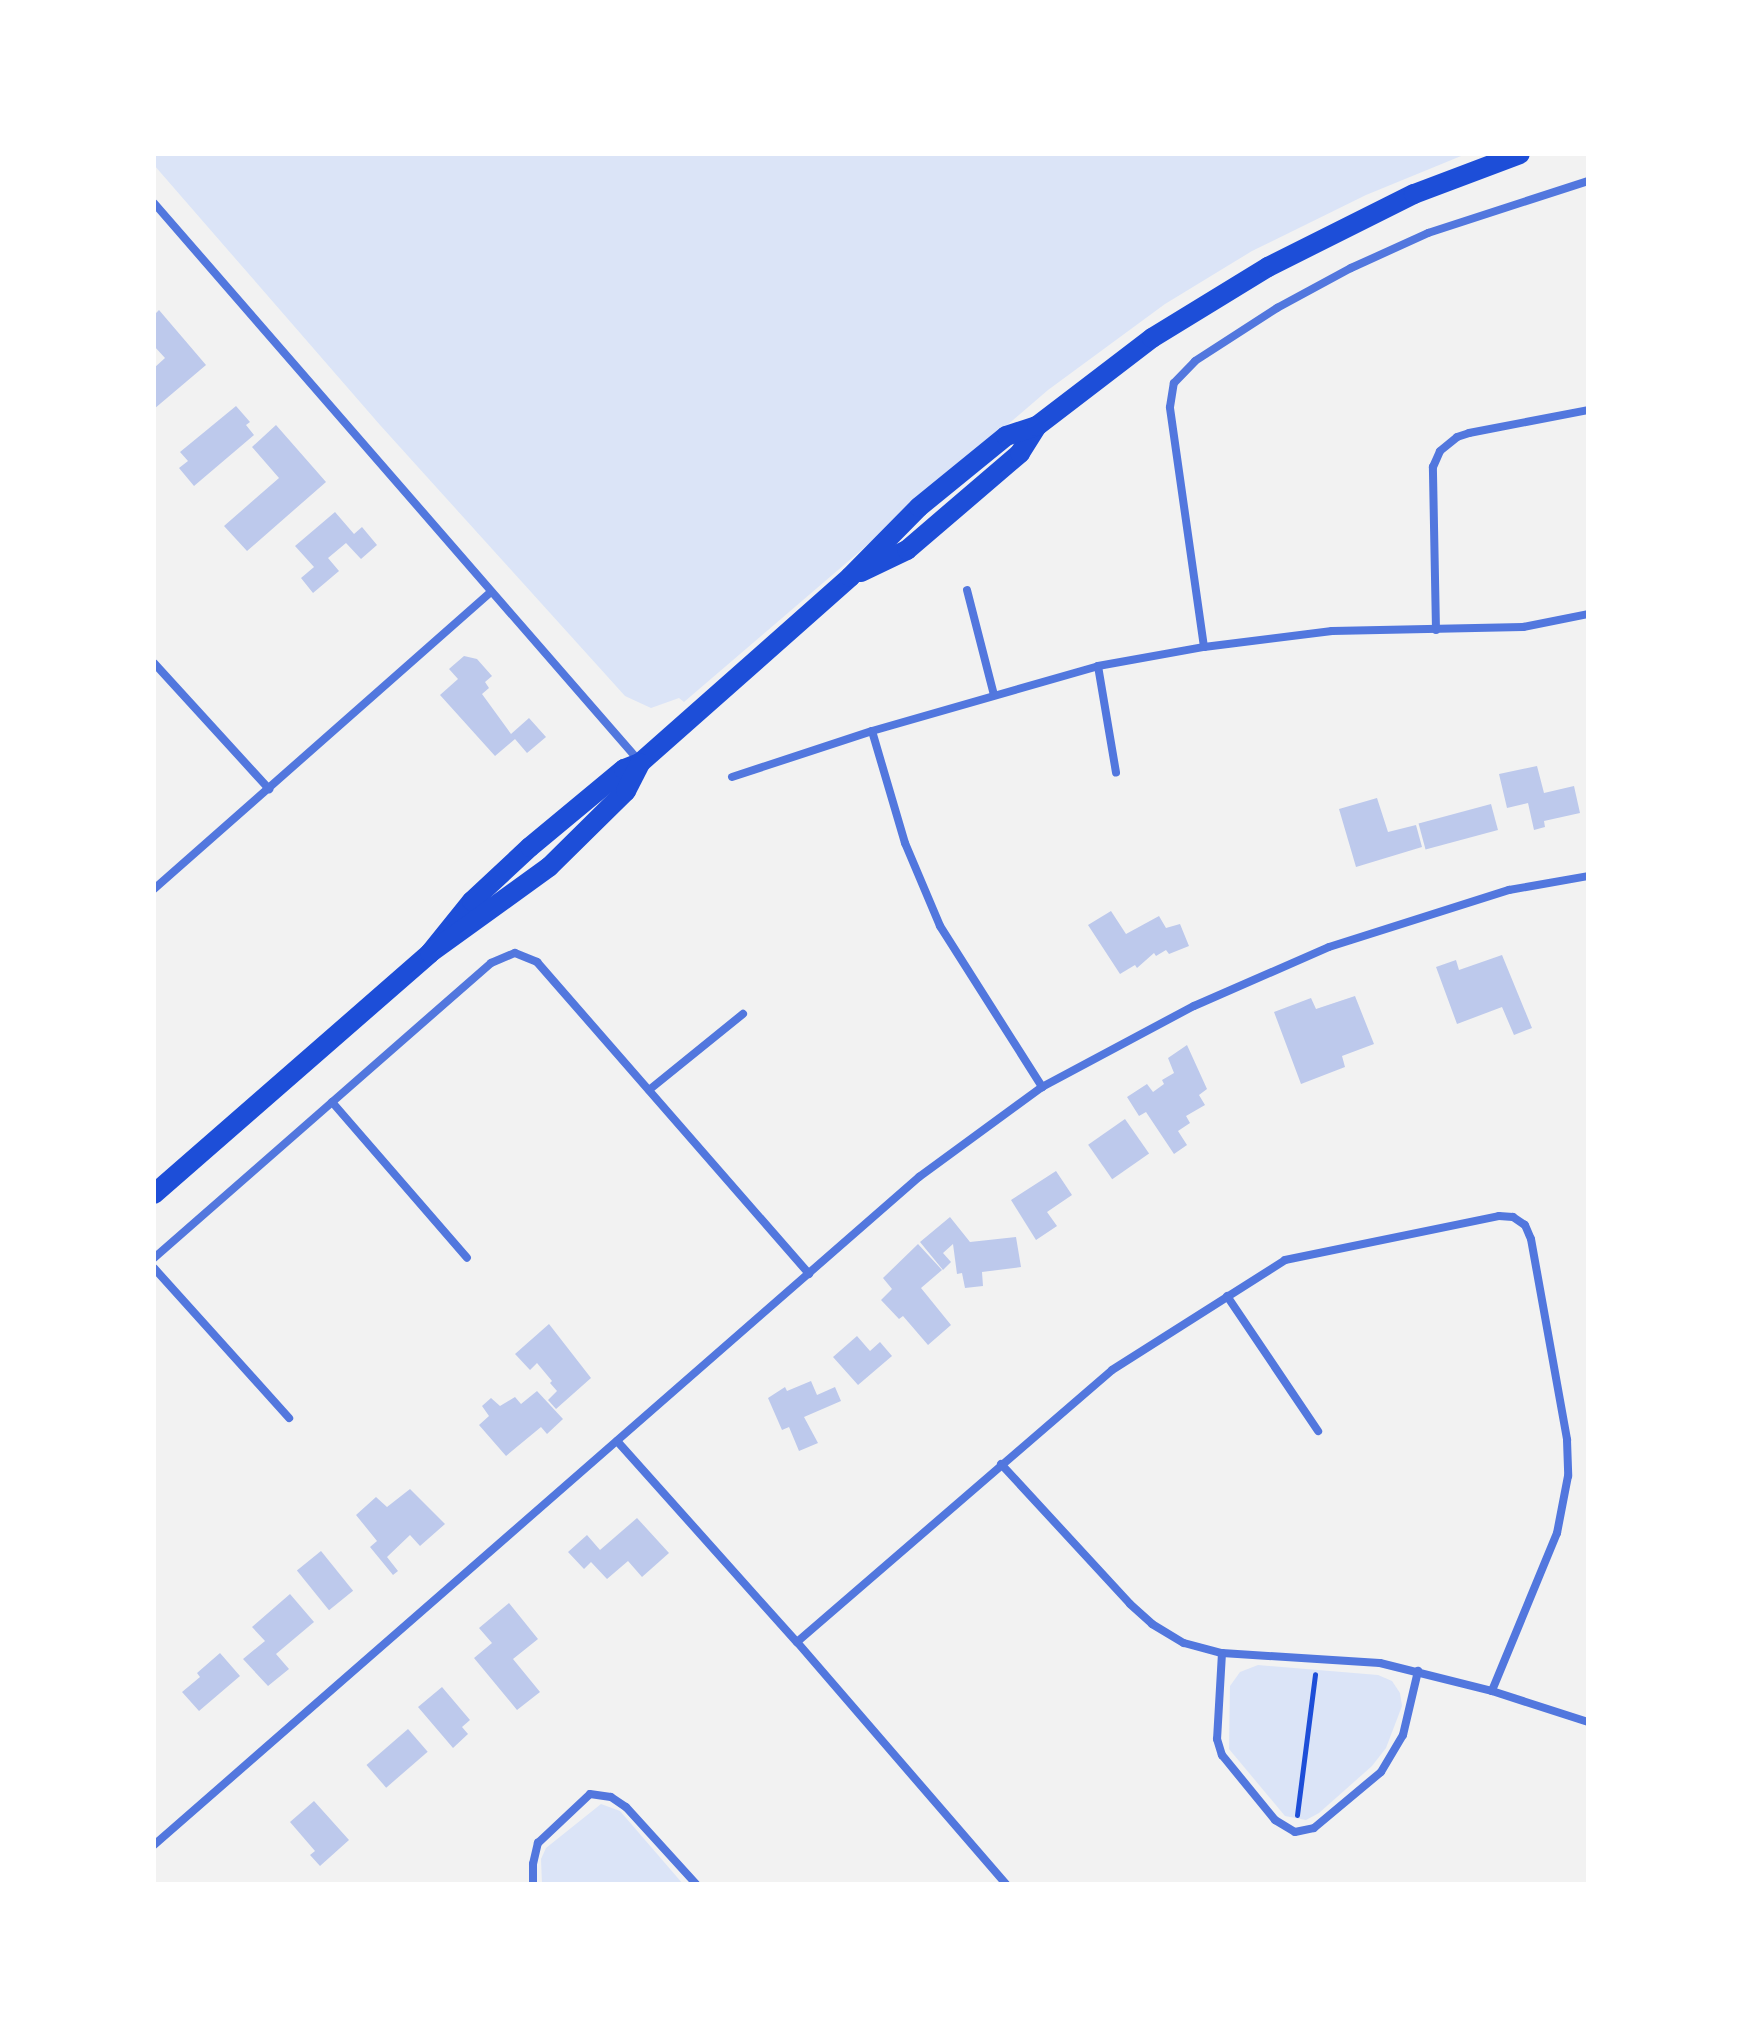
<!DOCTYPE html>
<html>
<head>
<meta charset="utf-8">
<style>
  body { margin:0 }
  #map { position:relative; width:1742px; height:2038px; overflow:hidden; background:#f2f2f2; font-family:"DM Sans",sans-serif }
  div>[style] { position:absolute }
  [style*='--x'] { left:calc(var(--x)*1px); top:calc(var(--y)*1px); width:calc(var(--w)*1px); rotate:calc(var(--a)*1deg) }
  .green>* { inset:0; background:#dbe4f7 }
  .building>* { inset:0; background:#bdc9ec; transform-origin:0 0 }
  .path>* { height:5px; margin:-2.5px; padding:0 2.5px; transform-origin:2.5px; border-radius:2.5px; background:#1d4ed8 }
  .minor>* { height:8px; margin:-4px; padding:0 4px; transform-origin:4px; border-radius:4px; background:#5277de }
  .primary>* { height:20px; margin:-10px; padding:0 10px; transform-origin:10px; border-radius:10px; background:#1d4ed8 }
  span { translate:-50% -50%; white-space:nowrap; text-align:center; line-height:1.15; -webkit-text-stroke:8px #fff; paint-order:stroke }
  .frame { position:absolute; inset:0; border:156px solid #fff; pointer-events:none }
</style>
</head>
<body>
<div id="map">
  <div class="green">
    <i style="clip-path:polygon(154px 154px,1466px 154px,1366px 195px,1252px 251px,1165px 304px,1048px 390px,684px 702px,679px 698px,651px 708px,625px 696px,380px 425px,154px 165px)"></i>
    <i style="clip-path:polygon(1258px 1665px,1378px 1675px,1392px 1681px,1400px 1693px,1402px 1706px,1386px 1748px,1372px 1766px,1319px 1813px,1306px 1820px,1285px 1816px,1229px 1749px,1230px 1686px,1240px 1672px)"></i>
    <i style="clip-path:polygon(601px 1804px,620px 1811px,683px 1884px,542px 1884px,541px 1859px,546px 1848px)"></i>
  </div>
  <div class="building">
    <i style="clip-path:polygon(159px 310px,206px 365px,154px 409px,154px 368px,165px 358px,154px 346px,154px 315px)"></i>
    <i style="clip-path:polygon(236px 406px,250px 422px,246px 425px,254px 435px,194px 486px,179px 468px,188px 461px,180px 452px)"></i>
    <i style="clip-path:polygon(276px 425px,326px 482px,247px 551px,224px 526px,279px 478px,252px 447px)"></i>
    <i style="clip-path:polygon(335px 512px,354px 534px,362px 527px,377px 545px,361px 559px,346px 543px,328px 558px,339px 571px,313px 593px,301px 578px,314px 567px,295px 546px)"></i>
    <i style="clip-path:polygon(464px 656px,477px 659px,492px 676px,485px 682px,489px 688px,482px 694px,511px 734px,529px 718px,546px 737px,527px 753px,515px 739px,495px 756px,440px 695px,458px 679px,449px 669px)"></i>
    <i style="clip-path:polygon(1537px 766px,1544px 793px,1574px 786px,1580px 813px,1544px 821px,1545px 827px,1534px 830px,1528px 803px,1507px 808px,1499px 774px)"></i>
    <i style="clip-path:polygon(1377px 798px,1388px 832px,1416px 825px,1422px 847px,1356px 867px,1339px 809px)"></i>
    <i style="left:1491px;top:804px;width:27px;height:75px;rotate:75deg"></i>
    <i style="clip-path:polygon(1111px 911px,1126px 934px,1159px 916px,1166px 928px,1180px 924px,1189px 946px,1169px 954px,1166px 950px,1156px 956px,1154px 953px,1137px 968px,1135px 965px,1120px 974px,1088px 925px)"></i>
    <i style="clip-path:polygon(1502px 955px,1532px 1028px,1514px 1035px,1502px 1007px,1457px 1024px,1436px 967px,1456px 960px,1459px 970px)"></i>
    <i style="clip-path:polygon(1355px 996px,1374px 1044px,1342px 1056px,1345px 1067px,1301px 1084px,1274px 1012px,1311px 998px,1316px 1009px)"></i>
    <i style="clip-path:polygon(1187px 1045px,1207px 1089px,1199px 1095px,1205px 1105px,1186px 1116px,1190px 1123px,1178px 1131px,1187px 1145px,1174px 1154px,1146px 1112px,1139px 1116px,1127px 1097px,1147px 1084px,1153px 1092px,1164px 1084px,1162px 1080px,1174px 1073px,1168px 1058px)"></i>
    <i style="left:1125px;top:1119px;width:42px;height:45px;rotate:55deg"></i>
    <i style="clip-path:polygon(1056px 1171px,1072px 1195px,1047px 1212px,1057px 1226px,1036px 1240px,1011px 1200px)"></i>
    <i style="clip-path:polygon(950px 1217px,970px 1242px,1016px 1237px,1021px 1267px,982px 1272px,983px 1286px,965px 1288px,962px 1273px,957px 1274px,953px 1244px,943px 1253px,951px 1262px,943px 1270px,920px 1242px)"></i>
    <i style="clip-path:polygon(918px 1244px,942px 1270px,921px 1288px,951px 1325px,928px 1345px,903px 1316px,899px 1319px,881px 1300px,892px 1289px,883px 1278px)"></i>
    <i style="clip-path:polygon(549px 1324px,591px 1378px,556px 1409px,548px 1400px,557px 1391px,550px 1383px,552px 1381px,537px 1363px,530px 1370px,515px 1354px)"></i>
    <i style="clip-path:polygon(857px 1336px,870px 1351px,880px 1342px,892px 1356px,858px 1385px,833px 1357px)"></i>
    <i style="clip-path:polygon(811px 1381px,817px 1395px,835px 1387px,841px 1401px,804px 1417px,818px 1443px,799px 1451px,789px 1427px,782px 1430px,768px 1398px,785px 1387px,787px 1391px)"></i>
    <i style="clip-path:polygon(537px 1391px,563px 1419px,547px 1434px,541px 1427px,506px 1456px,479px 1425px,489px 1416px,482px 1406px,491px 1398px,500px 1406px,515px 1397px,521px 1404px)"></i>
    <i style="clip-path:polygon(410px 1489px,445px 1524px,420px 1546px,410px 1535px,387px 1557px,398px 1571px,393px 1575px,370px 1547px,377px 1541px,356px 1515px,376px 1497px,387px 1507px)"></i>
    <i style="clip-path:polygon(637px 1518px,669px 1553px,642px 1577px,628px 1561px,607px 1579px,591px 1562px,584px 1569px,568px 1552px,587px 1535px,600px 1550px)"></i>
    <i style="left:321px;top:1551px;width:51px;height:31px;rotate:51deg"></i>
    <i style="clip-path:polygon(290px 1594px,314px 1622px,276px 1654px,289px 1669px,268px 1686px,243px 1659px,265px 1641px,252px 1627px)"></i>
    <i style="clip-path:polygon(509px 1603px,538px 1639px,513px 1659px,540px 1692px,517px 1710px,474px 1658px,492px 1643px,479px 1628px)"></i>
    <i style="clip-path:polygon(220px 1653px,240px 1676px,199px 1711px,182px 1692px,200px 1677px,197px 1673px)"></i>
    <i style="clip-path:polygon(442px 1687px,470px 1720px,462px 1727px,468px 1734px,453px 1748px,418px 1707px)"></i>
    <i style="left:408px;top:1729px;width:30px;height:55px;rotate:49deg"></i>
    <i style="clip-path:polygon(314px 1801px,349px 1840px,320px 1866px,310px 1855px,315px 1851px,290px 1822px)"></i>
  </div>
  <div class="path">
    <i style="--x:1297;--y:1815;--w:142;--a:-82.7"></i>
  </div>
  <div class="minor">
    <i style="--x:154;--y:203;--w:739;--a:49"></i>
    <i style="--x:967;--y:590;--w:108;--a:75.6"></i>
    <i style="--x:1436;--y:630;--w:163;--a:-91.1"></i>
    <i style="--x:1433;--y:467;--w:17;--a:-66"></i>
    <i style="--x:1440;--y:451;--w:22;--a:-39"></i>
    <i style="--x:1457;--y:437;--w:13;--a:-18"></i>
    <i style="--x:1469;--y:433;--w:121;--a:-10.9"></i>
    <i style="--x:1204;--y:647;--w:242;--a:-98.1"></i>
    <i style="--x:1170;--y:407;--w:24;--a:-81"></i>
    <i style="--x:1174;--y:383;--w:30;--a:-46"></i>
    <i style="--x:1195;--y:361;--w:98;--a:-32.9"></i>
    <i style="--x:1277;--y:308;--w:84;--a:-28.4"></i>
    <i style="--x:1351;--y:268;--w:85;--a:-24.4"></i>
    <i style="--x:1428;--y:233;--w:168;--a:-18"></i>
    <i style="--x:154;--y:663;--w:171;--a:47.6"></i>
    <i style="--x:1098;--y:666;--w:108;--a:80.4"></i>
    <i style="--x:872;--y:731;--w:117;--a:73.6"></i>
    <i style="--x:905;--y:843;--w:90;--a:67.1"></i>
    <i style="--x:940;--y:926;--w:191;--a:57.6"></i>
    <i style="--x:732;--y:777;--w:147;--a:-18.2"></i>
    <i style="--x:872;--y:731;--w:235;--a:-16"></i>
    <i style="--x:1098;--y:666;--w:108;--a:-10.2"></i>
    <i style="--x:1204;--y:647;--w:129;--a:-7.1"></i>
    <i style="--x:1332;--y:631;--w:191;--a:-1.2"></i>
    <i style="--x:1523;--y:627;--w:66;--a:-11.3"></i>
    <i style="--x:154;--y:889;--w:449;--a:-41.4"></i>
    <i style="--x:649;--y:1090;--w:121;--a:-39"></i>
    <i style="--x:332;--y:1102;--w:206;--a:49.1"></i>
    <i style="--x:154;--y:1258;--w:448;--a:-41.2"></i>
    <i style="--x:491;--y:963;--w:26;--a:-23"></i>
    <i style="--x:515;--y:953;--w:24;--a:22"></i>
    <i style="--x:537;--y:962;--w:414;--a:48.9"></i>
    <i style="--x:154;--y:1268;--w:202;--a:48"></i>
    <i style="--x:1227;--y:1296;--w:163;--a:56"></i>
    <i style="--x:617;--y:1441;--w:270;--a:48.2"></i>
    <i style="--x:797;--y:1642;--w:320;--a:49.2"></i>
    <i style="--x:1001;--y:1464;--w:190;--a:47.3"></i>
    <i style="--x:1130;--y:1604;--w:30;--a:42"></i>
    <i style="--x:1152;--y:1624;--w:37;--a:31"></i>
    <i style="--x:1184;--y:1643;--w:39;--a:15"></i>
    <i style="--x:1222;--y:1653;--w:158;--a:3.6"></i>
    <i style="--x:1380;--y:1663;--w:115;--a:14"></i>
    <i style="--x:1492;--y:1691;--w:101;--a:17.9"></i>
    <i style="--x:797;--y:1642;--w:416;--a:-40.8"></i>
    <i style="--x:1112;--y:1370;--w:205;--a:-32.4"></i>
    <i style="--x:1285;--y:1260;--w:218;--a:-11.6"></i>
    <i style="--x:1499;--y:1216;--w:14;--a:4"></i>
    <i style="--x:1513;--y:1217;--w:14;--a:34"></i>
    <i style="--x:1525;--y:1225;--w:15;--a:67"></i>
    <i style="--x:1531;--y:1239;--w:204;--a:79.8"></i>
    <i style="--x:1567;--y:1440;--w:36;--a:88"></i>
    <i style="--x:1568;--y:1476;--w:58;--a:100.9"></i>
    <i style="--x:1557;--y:1533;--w:171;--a:112.4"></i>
    <i style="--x:1222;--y:1653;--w:86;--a:93.3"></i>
    <i style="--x:1217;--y:1739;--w:17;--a:73"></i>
    <i style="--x:1222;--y:1755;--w:84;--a:50.8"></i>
    <i style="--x:1275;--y:1820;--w:23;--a:31"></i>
    <i style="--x:1295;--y:1832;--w:19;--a:-12"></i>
    <i style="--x:1314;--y:1828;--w:87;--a:-39.9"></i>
    <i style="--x:1381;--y:1772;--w:43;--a:-59.3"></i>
    <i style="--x:1403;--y:1735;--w:66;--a:-76.8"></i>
    <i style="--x:154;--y:1845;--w:1016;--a:-41.13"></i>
    <i style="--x:919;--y:1177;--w:152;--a:-36.2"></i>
    <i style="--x:1042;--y:1087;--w:172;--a:-28.1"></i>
    <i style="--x:1194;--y:1006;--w:147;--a:-23.6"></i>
    <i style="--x:1329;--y:947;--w:189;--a:-17.6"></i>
    <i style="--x:1509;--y:890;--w:80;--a:-10"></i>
    <i style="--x:533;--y:1884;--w:20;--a:-90"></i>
    <i style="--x:533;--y:1864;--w:22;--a:-77"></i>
    <i style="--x:538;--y:1843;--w:71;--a:-43.3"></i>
    <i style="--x:590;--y:1794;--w:21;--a:8"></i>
    <i style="--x:611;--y:1797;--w:18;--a:34"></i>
    <i style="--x:626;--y:1807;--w:104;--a:47.7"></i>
  </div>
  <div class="primary">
    <i style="--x:861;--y:572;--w:51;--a:-25.6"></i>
    <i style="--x:907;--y:550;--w:149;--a:-40.6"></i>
    <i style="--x:1020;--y:453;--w:32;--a:-58"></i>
    <i style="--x:430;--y:953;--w:67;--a:-51.1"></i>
    <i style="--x:472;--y:901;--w:79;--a:-43"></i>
    <i style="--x:530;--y:847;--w:122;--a:-39.7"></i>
    <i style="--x:624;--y:769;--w:17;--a:-21"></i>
    <i style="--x:640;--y:763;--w:281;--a:-41.5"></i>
    <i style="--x:850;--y:577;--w:98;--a:-45.4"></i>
    <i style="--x:919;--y:507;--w:112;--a:-39.2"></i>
    <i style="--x:1006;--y:436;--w:33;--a:-18"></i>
    <i style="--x:1037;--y:426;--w:145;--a:-37.4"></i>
    <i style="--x:1152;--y:338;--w:136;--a:-31.5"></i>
    <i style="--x:1268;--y:267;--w:163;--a:-26.6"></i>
    <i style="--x:1414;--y:194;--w:113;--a:-20.7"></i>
    <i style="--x:154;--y:1194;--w:366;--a:-41.1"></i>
    <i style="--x:430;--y:953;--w:147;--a:-35.9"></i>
    <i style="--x:549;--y:867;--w:108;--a:-44.6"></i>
    <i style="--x:626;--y:791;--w:31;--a:-63"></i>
  </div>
  <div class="frame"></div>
</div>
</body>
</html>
